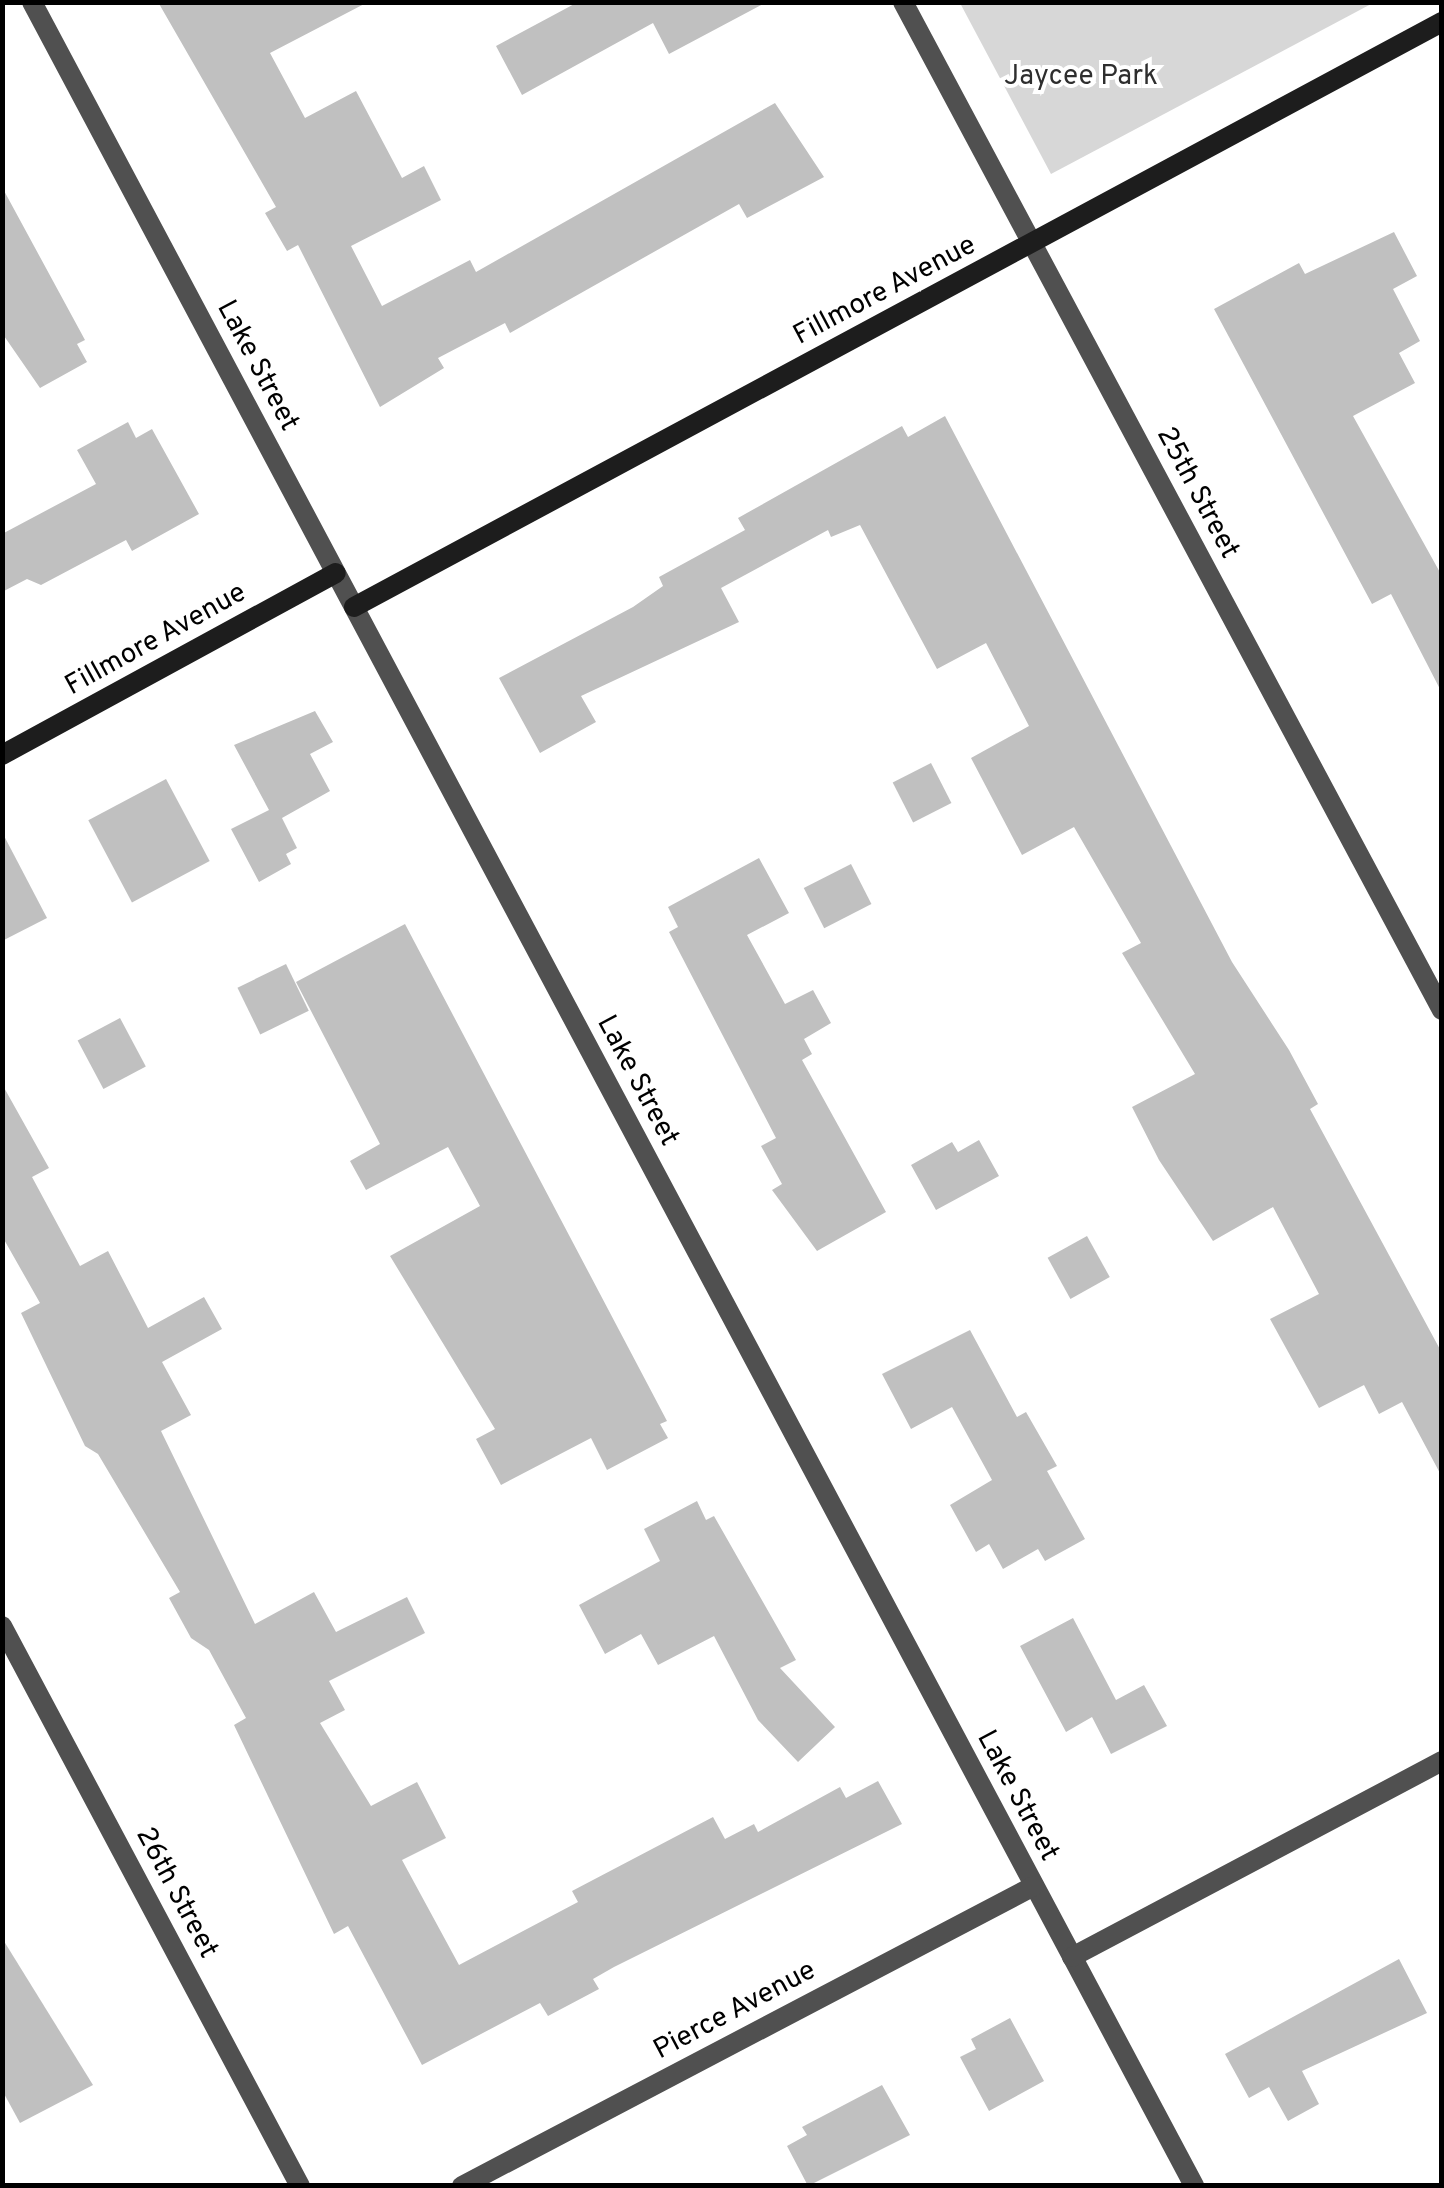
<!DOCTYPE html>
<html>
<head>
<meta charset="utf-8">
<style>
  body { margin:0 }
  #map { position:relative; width:1444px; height:2188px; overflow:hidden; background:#fff; font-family:Overpass,sans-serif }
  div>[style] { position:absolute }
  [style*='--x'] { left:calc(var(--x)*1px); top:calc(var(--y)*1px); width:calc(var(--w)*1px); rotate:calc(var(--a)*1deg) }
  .green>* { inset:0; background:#d7d7d7 }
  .building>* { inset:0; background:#c0c0c0; transform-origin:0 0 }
  .street>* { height:20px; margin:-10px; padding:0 10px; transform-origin:10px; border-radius:10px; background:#505050 }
  .secondary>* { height:20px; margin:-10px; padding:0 10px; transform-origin:10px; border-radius:10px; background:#1d1d1d }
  span { translate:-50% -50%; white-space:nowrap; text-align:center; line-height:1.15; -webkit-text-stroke:8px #fff; paint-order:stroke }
  .park-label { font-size:28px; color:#2e2e2e }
  .street-label { font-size:28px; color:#000 }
  .frame { position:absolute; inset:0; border:5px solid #000; pointer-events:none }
</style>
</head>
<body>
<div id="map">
  <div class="green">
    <i style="clip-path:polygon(960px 3px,1373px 3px,1051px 174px)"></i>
  </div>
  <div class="building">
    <i style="clip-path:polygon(158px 2px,368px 2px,270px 53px,305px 118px,356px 91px,402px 178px,424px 166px,441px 200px,351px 246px,382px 306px,470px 260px,476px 272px,775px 103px,824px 177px,747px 218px,739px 204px,510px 333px,505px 323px,438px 358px,444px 368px,380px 407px,298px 245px,287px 251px,265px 213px,276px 207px)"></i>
    <i style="clip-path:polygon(578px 2px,767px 2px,669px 54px,653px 23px,522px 95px,496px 46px)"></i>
    <i style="clip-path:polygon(2px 187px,85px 340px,77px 344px,87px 362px,40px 388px,2px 333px)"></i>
    <i style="clip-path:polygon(1394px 232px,1417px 276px,1393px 289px,1420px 341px,1399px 353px,1415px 383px,1353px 416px,1442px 576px,1442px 693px,1391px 594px,1372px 604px,1214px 309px,1299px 263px,1305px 274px)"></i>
    <i style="clip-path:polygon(945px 416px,1232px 962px,1289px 1050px,1318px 1104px,1310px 1109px,1442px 1353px,1442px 1477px,1402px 1402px,1379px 1414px,1364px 1385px,1319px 1408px,1270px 1319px,1319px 1294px,1273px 1207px,1213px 1241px,1159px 1160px,1132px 1107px,1195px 1074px,1122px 953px,1141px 943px,1074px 827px,1022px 855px,971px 758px,1029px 726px,986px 643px,937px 669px,860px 525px,831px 537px,828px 530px,721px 588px,739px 622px,581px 696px,596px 722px,540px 753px,499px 678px,633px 607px,663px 586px,659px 577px,745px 530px,738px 518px,902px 426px,908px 437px)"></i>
    <i style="clip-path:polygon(128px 422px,136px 438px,152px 429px,199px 514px,132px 551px,126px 540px,41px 585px,27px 579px,2px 592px,2px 534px,96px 484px,77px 450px)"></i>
    <i style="clip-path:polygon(315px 711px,333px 742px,310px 754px,330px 791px,282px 818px,297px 848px,286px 854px,291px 864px,259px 882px,231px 829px,269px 810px,234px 745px)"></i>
    <i style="left:931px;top:763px;width:45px;height:43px;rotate:63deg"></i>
    <i style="left:166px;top:779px;width:93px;height:88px;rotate:62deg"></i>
    <i style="clip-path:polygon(2px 832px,47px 918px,2px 941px)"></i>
    <i style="clip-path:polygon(759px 858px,789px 913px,747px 935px,785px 1004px,813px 990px,831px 1023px,804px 1039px,812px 1054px,802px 1060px,886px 1212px,817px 1251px,772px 1190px,782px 1184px,761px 1146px,776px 1138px,669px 932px,678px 927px,668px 907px)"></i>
    <i style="left:851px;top:864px;width:45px;height:53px;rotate:63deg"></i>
    <i style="clip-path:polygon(405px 924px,667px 1421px,660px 1424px,668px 1438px,607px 1470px,591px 1438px,501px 1485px,476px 1439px,495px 1429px,390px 1256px,480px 1206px,448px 1147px,366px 1190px,350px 1161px,380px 1144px,296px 982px)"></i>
    <i style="left:286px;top:964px;width:52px;height:54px;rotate:64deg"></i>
    <i style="left:120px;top:1018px;width:55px;height:48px;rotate:62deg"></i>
    <i style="clip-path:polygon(2px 1084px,49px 1168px,32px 1177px,80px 1266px,108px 1251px,148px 1328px,204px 1297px,222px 1329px,162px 1362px,191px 1415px,161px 1431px,255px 1624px,314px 1592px,336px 1632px,407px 1597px,425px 1633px,329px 1681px,345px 1710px,320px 1723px,371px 1806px,417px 1782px,446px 1838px,402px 1860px,459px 1965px,578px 1902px,572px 1891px,713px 1817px,725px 1839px,754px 1824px,758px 1832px,840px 1787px,846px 1798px,878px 1781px,902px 1824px,614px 1967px,593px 1979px,599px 1989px,548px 2016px,540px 2003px,422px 2065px,348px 1926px,334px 1934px,234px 1725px,246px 1718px,209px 1650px,191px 1638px,169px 1598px,180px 1592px,98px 1454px,85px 1446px,21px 1313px,40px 1303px,2px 1236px)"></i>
    <i style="clip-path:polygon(979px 1140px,999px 1176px,936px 1210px,911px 1165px,952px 1142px,958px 1152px)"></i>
    <i style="left:1087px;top:1236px;width:47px;height:45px;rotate:61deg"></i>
    <i style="clip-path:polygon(970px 1330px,1017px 1417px,1026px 1412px,1057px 1466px,1047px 1471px,1085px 1539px,1045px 1561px,1038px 1549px,1003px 1569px,989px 1544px,976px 1552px,950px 1505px,992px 1480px,952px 1407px,911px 1429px,882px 1374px)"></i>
    <i style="clip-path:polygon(697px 1501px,706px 1520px,714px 1516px,796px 1660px,780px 1668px,835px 1727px,798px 1762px,758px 1720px,714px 1636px,658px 1665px,641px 1634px,605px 1654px,579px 1605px,660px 1561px,644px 1529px)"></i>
    <i style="clip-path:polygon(1073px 1618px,1116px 1700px,1144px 1685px,1167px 1726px,1111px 1754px,1092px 1717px,1066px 1732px,1020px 1646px)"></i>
    <i style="clip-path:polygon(2px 1938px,93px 2085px,20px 2123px,2px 2090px)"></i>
    <i style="clip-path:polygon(1399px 1959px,1427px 2013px,1302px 2071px,1319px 2104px,1288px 2121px,1269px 2087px,1249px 2098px,1225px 2054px)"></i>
    <i style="clip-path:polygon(1010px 2018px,1044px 2081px,989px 2111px,960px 2057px,976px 2049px,971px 2039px)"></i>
    <i style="clip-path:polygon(882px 2085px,910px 2135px,808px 2186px,787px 2146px,807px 2135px,802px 2127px)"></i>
  </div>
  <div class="street">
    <i style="--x:32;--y:2;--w:2474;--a:61.98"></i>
    <i style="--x:903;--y:2;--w:1143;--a:61.87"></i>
    <i style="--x:2;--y:1626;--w:634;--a:61.98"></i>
    <i style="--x:1072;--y:1957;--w:419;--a:-27.9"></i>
    <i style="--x:462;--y:2186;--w:646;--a:-27.68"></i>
  </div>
  <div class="secondary">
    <i style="--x:354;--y:607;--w:1235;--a:-28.27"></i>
    <i style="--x:2;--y:755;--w:380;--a:-28.6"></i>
  </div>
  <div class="park-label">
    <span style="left:1081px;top:77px">Jaycee Park</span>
  </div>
  <div class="street-label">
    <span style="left:885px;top:291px;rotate:-28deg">Fillmore Avenue</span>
    <span style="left:257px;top:366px;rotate:62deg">Lake Street</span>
    <span style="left:1197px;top:493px;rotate:62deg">25th Street</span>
    <span style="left:156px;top:640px;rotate:-29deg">Fillmore Avenue</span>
    <span style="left:637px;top:1081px;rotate:62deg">Lake Street</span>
    <span style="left:1017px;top:1796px;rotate:62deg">Lake Street</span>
    <span style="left:176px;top:1893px;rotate:62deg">26th Street</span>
    <span style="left:735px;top:2011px;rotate:-28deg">Pierce Avenue</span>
  </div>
  <div class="frame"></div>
</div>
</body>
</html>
